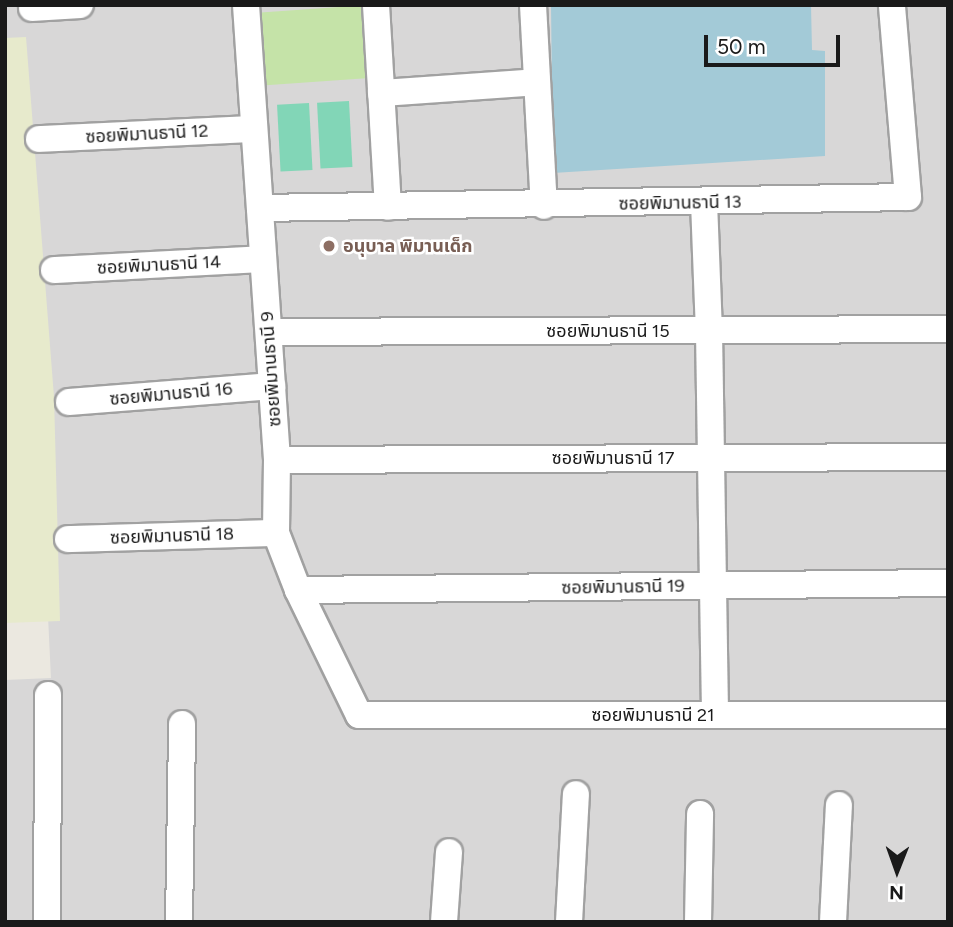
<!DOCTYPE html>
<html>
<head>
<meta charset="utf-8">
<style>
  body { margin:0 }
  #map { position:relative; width:953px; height:927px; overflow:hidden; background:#ebe8e0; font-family:Figtree,"Noto Sans Thai",sans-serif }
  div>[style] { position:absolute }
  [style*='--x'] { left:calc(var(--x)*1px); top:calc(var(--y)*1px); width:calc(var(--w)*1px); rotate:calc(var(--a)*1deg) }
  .residential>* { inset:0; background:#d8d7d7 }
  .farmland>* { inset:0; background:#e7eacc }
  .grass>* { inset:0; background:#c5e3a8; transform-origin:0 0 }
  .pitch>* { inset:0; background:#82d6b7; transform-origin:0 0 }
  .water>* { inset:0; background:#a3cad7 }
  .roads { filter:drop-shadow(2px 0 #a1a1a1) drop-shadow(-2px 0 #a1a1a1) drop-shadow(0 2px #a1a1a1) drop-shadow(0 -2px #a1a1a1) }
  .minor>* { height:26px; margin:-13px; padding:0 13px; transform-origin:13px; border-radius:13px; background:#fff }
  .dots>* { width:19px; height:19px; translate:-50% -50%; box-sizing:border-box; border:4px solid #fff; border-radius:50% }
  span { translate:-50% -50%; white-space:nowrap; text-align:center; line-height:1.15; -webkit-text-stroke:5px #fff; paint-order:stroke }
  .street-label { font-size:18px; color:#1a1a1a }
  .education-label { font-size:18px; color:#785e54; font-weight:700 }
  .left { translate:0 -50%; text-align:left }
  .frame { position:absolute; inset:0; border:7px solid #1a1a1a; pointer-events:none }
  .north { position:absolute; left:862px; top:836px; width:70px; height:70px; -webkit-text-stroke:5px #fff; paint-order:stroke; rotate:181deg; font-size:19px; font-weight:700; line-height:28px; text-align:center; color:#1a1a1a }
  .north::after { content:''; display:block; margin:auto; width:24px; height:32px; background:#1a1a1a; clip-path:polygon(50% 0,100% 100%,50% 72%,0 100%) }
  .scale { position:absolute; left:704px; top:35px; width:136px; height:32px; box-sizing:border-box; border:4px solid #1a1a1a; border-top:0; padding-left:9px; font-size:21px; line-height:24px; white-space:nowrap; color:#1a1a1a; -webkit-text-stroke:5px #fff; paint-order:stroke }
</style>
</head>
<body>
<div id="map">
  <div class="residential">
    <i style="clip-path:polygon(5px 5px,948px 5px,948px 922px,5px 922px,5px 680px,51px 678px,22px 81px,5px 81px)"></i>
  </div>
  <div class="farmland">
    <i style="clip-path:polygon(26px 37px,54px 397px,60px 621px,5px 623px,5px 38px)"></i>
  </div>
  <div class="grass">
    <i style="left:368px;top:5px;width:73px;height:111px;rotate:86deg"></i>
  </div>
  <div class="pitch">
    <i style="left:349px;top:101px;width:66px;height:32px;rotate:87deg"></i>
    <i style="left:309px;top:103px;width:67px;height:32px;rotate:87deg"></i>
  </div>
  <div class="water">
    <i style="clip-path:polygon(551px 5px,811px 5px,812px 50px,825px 51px,825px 156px,553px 173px)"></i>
  </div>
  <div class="roads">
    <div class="minor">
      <i style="--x:246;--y:5;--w:456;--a:86.1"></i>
      <i style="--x:277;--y:460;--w:73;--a:90.8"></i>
      <i style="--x:276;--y:533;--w:61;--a:68.9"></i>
      <i style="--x:298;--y:590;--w:139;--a:64"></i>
      <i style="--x:359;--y:715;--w:589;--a:0"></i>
      <i style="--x:376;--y:5;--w:202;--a:86.6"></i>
      <i style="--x:533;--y:5;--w:201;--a:86.9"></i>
      <i style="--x:32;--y:8;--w:48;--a:-3.6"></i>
      <i style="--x:381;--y:93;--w:156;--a:-4"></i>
      <i style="--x:39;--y:139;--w:215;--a:-2.7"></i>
      <i style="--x:704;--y:202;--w:129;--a:87.8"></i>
      <i style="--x:709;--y:331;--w:384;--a:89.1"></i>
      <i style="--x:260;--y:208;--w:648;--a:-0.97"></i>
      <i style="--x:908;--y:197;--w:193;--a:-94.8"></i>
      <i style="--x:54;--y:270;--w:209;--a:-3"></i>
      <i style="--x:269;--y:332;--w:679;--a:-0.25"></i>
      <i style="--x:69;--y:402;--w:204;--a:-4.5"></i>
      <i style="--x:277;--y:460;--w:671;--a:-0.26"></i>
      <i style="--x:68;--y:539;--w:208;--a:-1.7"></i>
      <i style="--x:298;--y:590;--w:650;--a:-0.62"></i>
      <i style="--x:47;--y:922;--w:227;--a:-89.7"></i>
      <i style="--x:179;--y:922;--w:198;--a:-89.1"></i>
      <i style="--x:444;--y:922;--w:70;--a:-85.9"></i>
      <i style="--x:569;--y:922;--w:128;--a:-86.9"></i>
      <i style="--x:698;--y:922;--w:108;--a:-88.9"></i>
      <i style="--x:833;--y:922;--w:117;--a:-87.1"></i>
    </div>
  </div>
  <div class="dots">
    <i style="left:329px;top:246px;background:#8d6e63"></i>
  </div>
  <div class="street-label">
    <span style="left:147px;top:134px;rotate:-3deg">ซอยพิมานธานี 12</span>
    <span style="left:680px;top:203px;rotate:-1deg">ซอยพิมานธานี 13</span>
    <span style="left:159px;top:265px;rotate:-3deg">ซอยพิมานธานี 14</span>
    <span style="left:608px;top:331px">ซอยพิมานธานี 15</span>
    <span style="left:271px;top:369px;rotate:-94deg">ซอยพิมานธานี 9</span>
    <span style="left:171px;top:394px;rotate:-5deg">ซอยพิมานธานี 16</span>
    <span style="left:613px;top:458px">ซอยพิมานธานี 17</span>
    <span style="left:172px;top:536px;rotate:-2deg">ซอยพิมานธานี 18</span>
    <span style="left:623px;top:587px;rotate:-1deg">ซอยพิมานธานี 19</span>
    <span style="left:653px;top:715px">ซอยพิมานธานี 21</span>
  </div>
  <div class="education-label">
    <span class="left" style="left:343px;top:246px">อนุบาล พิมานเด็ก</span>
  </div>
  <div class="frame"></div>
  <div class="north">N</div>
  <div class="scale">50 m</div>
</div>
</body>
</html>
